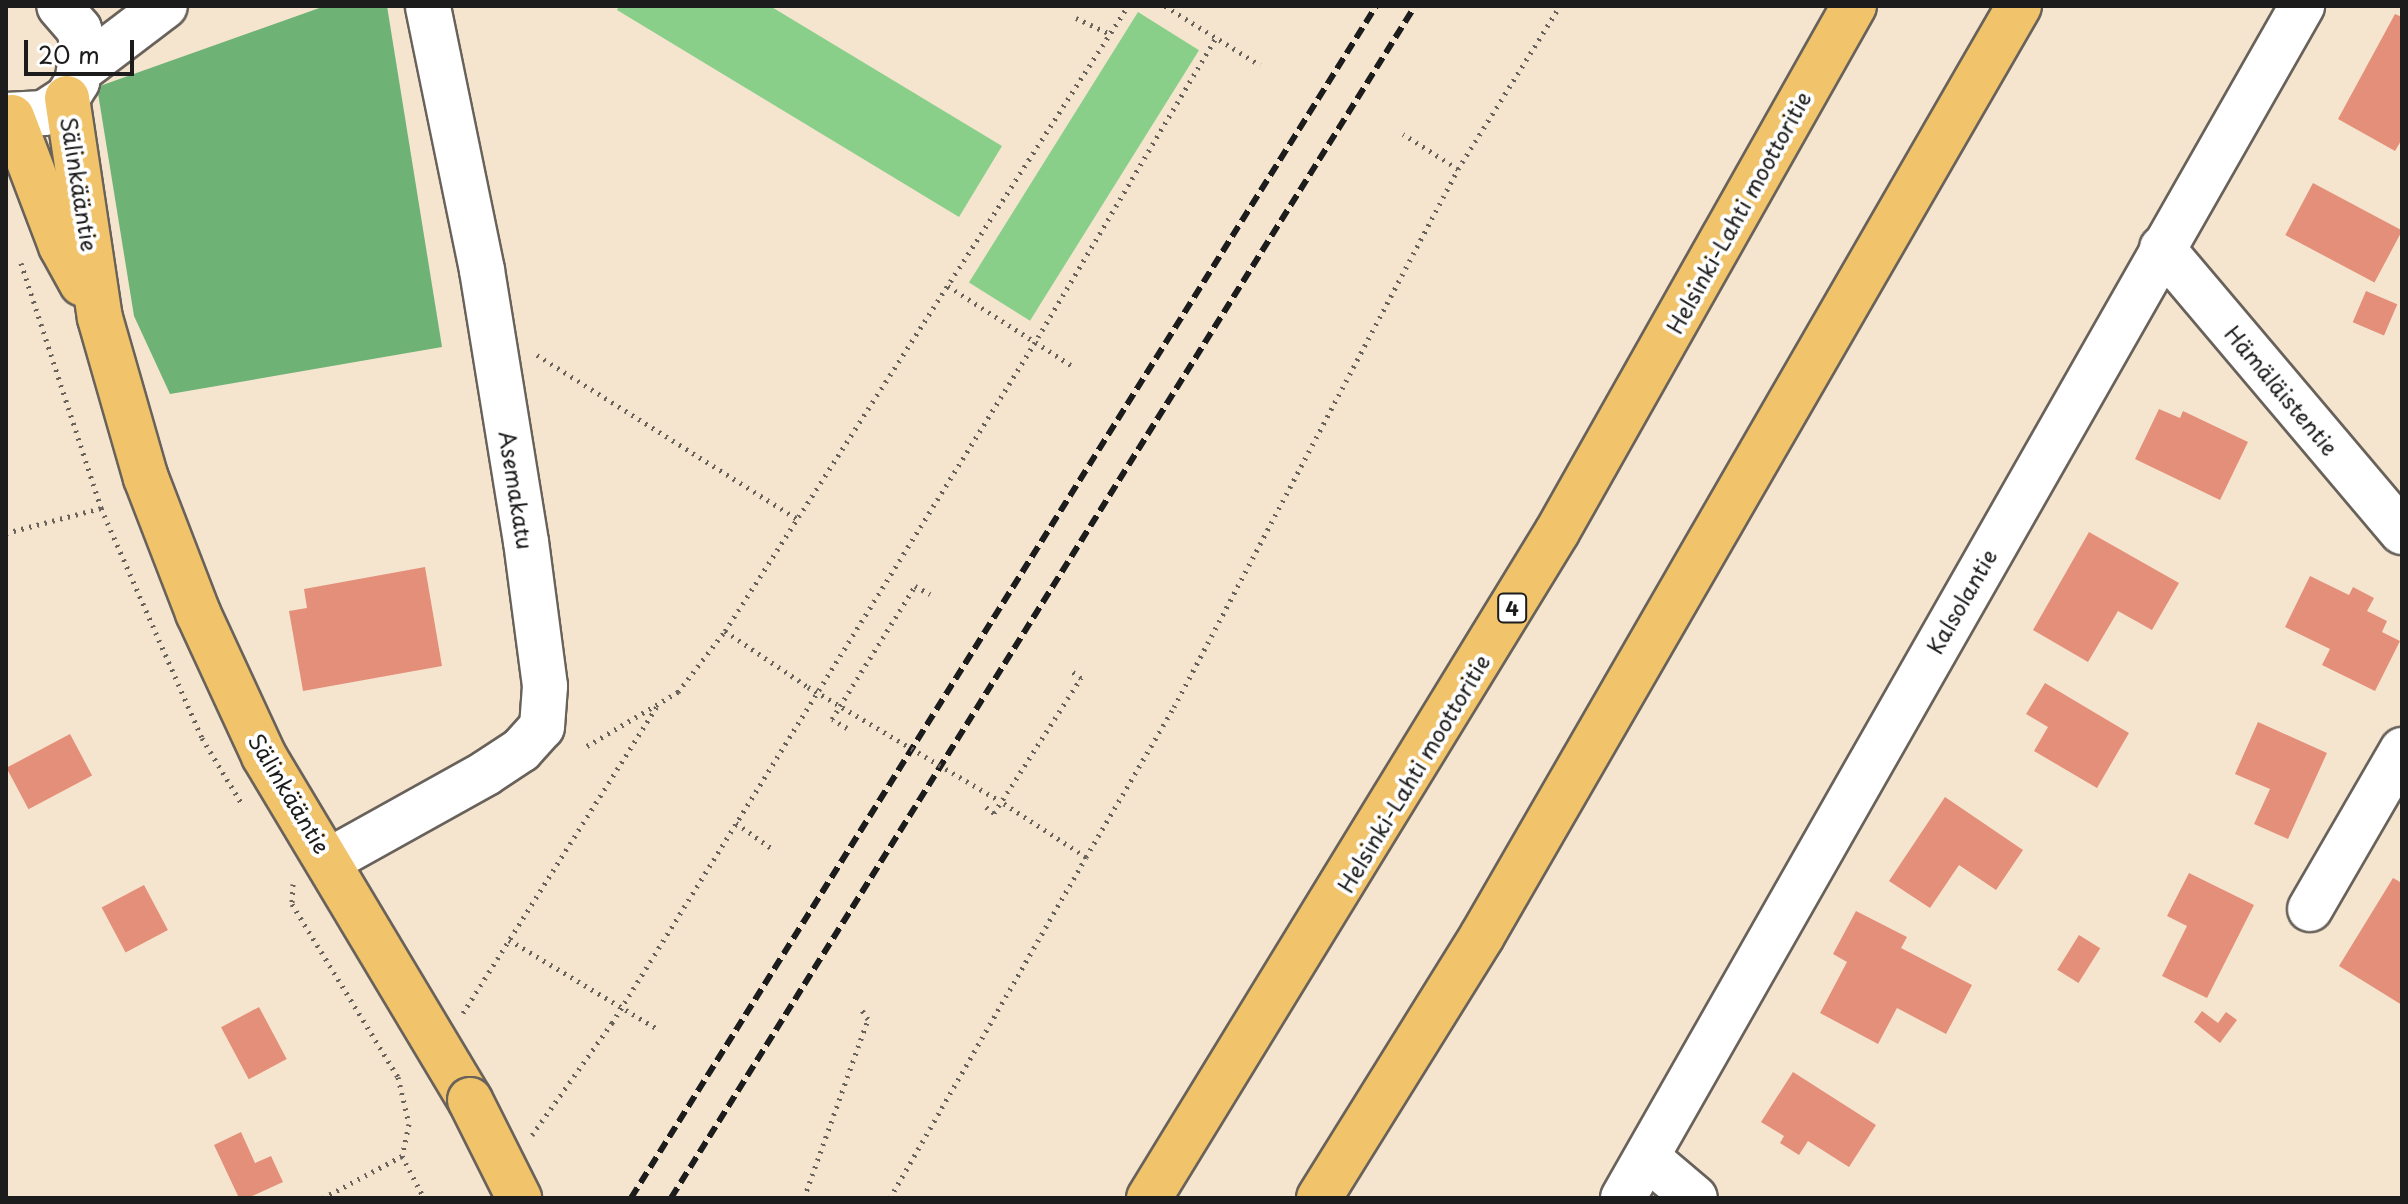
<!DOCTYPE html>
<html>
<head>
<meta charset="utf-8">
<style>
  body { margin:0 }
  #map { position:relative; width:2408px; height:1204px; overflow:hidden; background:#f5e5cf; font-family:"Playpen Sans",sans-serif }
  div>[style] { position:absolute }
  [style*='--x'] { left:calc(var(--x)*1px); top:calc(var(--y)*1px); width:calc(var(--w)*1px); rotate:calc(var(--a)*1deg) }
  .green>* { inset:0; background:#89cf8a; transform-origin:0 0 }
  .forest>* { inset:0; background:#6eb276 }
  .building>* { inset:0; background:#e48f79; transform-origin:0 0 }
  .path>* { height:5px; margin-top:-2.5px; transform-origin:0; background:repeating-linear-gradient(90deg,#68625b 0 2px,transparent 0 8px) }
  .roads { filter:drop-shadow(2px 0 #68625b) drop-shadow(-2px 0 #68625b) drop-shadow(0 2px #68625b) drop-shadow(0 -2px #68625b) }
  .minor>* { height:44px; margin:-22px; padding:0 22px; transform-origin:22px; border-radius:22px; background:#fff }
  .major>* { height:44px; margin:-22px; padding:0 22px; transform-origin:22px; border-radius:22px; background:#f1c36a }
  .highway>* { height:44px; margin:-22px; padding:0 22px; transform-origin:22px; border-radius:22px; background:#f1c36a }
  .rail>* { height:6px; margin-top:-3px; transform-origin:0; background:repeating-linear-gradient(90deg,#1c1c1c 0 12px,transparent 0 18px) }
  .path-bridge>* { height:5px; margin-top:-2.5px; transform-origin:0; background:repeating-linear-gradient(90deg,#68625b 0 2px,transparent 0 8px) }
  .bridges { filter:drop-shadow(2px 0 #68625b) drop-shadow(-2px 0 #68625b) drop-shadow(0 2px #68625b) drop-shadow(0 -2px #68625b) }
  .major-bridge>* { height:44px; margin:-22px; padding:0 22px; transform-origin:22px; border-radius:22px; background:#f1c36a }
  span { translate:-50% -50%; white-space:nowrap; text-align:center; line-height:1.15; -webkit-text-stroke:8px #fff; paint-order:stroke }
  .shield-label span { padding:2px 6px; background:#fff; border:2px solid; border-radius:6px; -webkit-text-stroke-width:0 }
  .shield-label { font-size:20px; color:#1c1c1c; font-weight:700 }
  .street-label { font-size:22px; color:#1c1c1c }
  .frame { position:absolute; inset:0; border:8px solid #1c1c1c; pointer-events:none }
  .scale { position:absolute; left:24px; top:40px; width:110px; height:36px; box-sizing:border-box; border:4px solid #1c1c1c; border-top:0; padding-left:10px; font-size:24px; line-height:28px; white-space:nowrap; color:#1c1c1c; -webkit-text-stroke:6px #fff; paint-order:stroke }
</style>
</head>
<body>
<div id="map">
  <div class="green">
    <i style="clip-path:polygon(619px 6px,770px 6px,1002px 146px,959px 217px,617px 10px)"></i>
    <i style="left:1138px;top:12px;width:72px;height:319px;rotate:32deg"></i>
  </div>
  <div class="forest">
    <i style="clip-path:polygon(325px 6px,387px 6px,442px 347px,170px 394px,134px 316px,97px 87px)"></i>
  </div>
  <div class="building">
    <i style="clip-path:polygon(2395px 14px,2402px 17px,2402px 139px,2395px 151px,2338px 119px)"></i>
    <i style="left:2313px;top:183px;width:101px;height:59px;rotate:28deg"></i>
    <i style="left:2366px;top:291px;width:34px;height:34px;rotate:23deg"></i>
    <i style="clip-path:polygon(2159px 409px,2180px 418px,2183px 411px,2248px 442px,2220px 500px,2135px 459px)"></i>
    <i style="clip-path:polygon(2089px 532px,2179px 583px,2152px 630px,2118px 611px,2088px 662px,2033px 630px)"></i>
    <i style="clip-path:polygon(425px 567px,442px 666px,303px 691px,289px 611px,307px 608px,304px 589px)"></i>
    <i style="clip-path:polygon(2310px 576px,2349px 595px,2353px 587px,2374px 598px,2367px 611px,2387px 621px,2382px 632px,2400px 641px,2375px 691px,2322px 665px,2330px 649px,2285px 627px)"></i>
    <i style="clip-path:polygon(2045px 683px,2129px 733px,2097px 788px,2034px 751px,2048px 727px,2026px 714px)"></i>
    <i style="clip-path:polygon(2258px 722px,2327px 753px,2288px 839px,2254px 824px,2270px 789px,2235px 774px)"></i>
    <i style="left:70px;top:734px;width:47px;height:72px;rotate:62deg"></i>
    <i style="clip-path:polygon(1945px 797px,2023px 850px,1996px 890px,1959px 865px,1930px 908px,1889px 881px)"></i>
    <i style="clip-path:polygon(2189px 873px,2254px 905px,2207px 998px,2162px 976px,2187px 926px,2167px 916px)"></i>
    <i style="clip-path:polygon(2393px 878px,2402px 883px,2402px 1005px,2339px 966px)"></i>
    <i style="left:144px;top:885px;width:51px;height:48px;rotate:62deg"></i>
    <i style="clip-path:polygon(1856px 911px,1907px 937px,1901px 948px,1972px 985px,1946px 1034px,1897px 1008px,1878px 1044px,1820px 1013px,1847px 962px,1833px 954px)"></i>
    <i style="left:2079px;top:935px;width:25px;height:41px;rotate:32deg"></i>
    <i style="left:259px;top:1007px;width:59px;height:43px;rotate:62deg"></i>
    <i style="clip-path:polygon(2202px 1011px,2218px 1023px,2226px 1012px,2237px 1020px,2220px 1043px,2194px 1022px)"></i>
    <i style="clip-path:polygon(1793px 1072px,1876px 1125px,1849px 1167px,1808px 1141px,1799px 1155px,1780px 1143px,1784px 1136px,1761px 1122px)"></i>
    <i style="clip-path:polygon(241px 1132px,255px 1163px,271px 1156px,283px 1182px,248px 1198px,239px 1198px,214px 1145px)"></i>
  </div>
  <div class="path">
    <i style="--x:1165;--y:6;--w:112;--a:31.8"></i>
    <i style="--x:1076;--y:18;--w:38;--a:25"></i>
    <i style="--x:1458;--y:169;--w:192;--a:-58"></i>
    <i style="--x:21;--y:263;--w:258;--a:71.9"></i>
    <i style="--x:101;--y:508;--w:251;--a:66.3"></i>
    <i style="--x:202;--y:738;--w:77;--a:58.8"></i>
    <i style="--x:948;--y:286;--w:148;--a:32.8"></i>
    <i style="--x:537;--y:355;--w:307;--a:32.2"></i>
    <i style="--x:6;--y:533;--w:98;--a:-14.7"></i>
    <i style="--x:725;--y:631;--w:744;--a:-57.19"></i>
    <i style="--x:847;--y:728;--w:17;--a:-149"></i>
    <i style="--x:832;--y:719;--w:15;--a:-58"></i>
    <i style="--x:840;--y:706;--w:142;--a:-58"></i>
    <i style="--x:915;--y:586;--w:17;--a:28"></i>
    <i style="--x:587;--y:746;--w:106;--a:-30.7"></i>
    <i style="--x:678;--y:692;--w:77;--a:-52.4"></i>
    <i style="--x:725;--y:631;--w:100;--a:34"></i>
    <i style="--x:986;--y:807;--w:10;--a:37"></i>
    <i style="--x:994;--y:813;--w:161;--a:-57.2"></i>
    <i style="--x:1081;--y:678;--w:14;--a:-144"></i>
    <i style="--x:736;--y:823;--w:43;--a:35.5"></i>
    <i style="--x:1086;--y:857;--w:174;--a:-59.6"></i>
    <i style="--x:1174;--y:707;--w:608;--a:-62.17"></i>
    <i style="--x:1458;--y:169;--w:65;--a:-147.5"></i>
    <i style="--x:293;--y:884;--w:20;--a:93"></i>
    <i style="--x:292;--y:904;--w:203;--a:58.5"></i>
    <i style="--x:398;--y:1077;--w:48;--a:76.8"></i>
    <i style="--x:409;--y:1124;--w:33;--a:102"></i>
    <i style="--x:402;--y:1156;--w:89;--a:152"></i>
    <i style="--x:509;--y:940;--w:174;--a:30.9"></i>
    <i style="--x:463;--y:1013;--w:365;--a:-57.7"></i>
    <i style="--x:532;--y:1135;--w:138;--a:-54.5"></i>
    <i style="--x:612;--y:1023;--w:799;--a:-58.14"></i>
    <i style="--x:1034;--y:344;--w:358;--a:-59.3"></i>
    <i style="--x:402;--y:1156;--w:47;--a:62.4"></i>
    <i style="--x:804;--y:1198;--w:190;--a:-70.3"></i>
    <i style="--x:868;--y:1019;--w:14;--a:-124"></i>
    <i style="--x:890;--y:1198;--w:393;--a:-60.1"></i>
    <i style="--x:1086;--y:857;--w:103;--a:-146.9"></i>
  </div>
  <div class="roads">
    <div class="minor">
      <i style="--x:82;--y:69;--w:104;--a:-37.2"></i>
      <i style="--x:6;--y:115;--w:38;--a:-3"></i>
      <i style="--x:44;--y:113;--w:27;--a:-33"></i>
      <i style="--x:67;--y:98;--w:19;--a:-58"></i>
      <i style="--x:77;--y:82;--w:34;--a:-80"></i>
      <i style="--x:83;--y:49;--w:20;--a:-101"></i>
      <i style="--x:79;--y:29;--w:30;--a:-131"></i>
      <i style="--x:2162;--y:248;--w:372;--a:49.8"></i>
      <i style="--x:330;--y:860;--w:179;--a:-29.1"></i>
      <i style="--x:486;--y:773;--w:42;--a:-33.3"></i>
      <i style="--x:521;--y:750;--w:31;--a:-48"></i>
      <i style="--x:542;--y:727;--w:41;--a:-85.8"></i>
      <i style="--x:545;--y:686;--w:145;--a:-97.5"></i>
      <i style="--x:526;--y:542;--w:276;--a:-99.2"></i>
      <i style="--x:482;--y:270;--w:269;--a:-101.6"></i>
      <i style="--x:2310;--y:909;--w:184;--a:-59.9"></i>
      <i style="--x:1649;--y:1159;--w:60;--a:40.3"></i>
      <i style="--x:1623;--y:1198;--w:1372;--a:-60.33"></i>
    </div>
    <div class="major">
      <i style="--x:67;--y:98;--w:222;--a:81.5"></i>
      <i style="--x:100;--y:318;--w:166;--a:74"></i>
      <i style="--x:146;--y:478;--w:145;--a:68.9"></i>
      <i style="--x:198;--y:613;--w:157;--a:65.2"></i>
      <i style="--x:264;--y:756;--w:401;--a:59.1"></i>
      <i style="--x:12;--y:117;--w:138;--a:69.2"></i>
      <i style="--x:61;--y:246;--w:43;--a:61.1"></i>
    </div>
    <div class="highway">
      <i style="--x:1149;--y:1198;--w:781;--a:-58.51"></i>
      <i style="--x:1557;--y:532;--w:604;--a:-60.55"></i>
      <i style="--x:1319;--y:1198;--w:309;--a:-58.1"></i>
      <i style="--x:1482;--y:936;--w:1074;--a:-60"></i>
    </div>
  </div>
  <div class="rail">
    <i style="--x:631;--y:1198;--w:1406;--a:-57.99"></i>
    <i style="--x:671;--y:1198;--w:1405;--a:-58.03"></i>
  </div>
  <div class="path-bridge">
    <i style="--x:808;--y:687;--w:223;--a:30.7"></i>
  </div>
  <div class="bridges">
    <div class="major-bridge">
      <i style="--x:470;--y:1100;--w:110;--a:63.4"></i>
    </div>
  </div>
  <div class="shield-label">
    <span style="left:1512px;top:608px">4</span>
  </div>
  <div class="street-label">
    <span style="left:80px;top:184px;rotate:81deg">Sälinkääntie</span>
    <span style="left:1738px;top:212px;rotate:-61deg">Helsinki-Lahti moottoritie</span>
    <span style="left:2282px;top:390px;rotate:50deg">Hämäläistentie</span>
    <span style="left:517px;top:490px;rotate:81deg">Asemakatu</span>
    <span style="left:1961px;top:601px;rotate:-60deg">Kalsolantie</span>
    <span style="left:1413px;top:773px;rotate:-59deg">Helsinki-Lahti moottoritie</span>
    <span style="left:290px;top:793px;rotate:59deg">Sälinkääntie</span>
  </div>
  <div class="frame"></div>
  <div class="scale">20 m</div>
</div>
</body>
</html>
